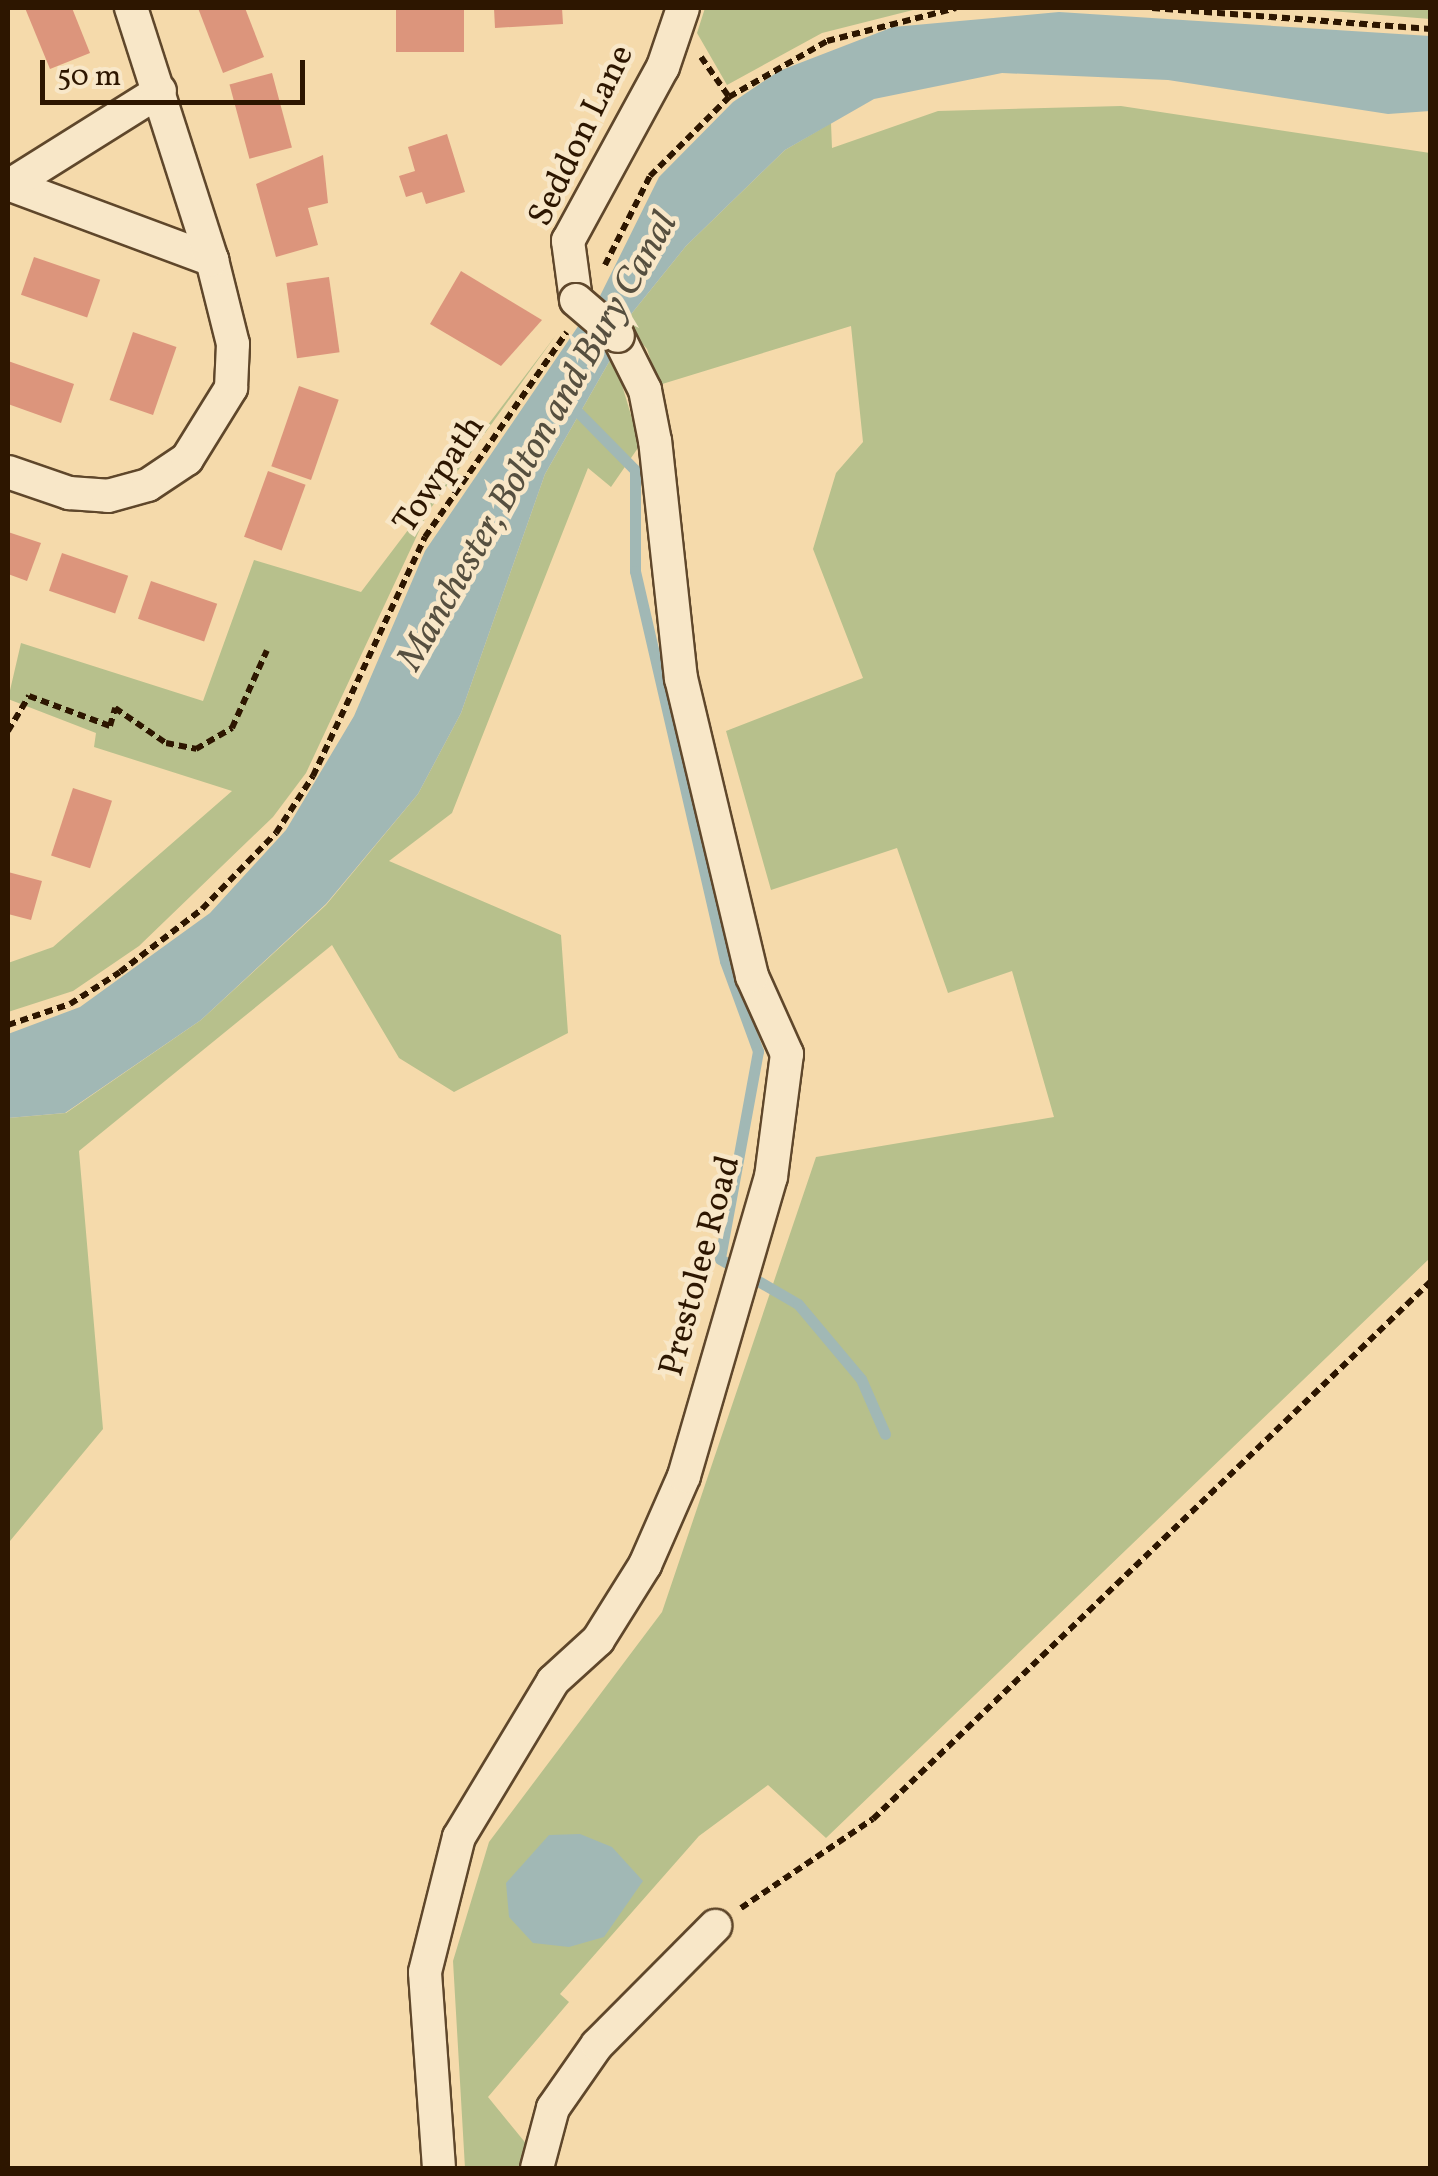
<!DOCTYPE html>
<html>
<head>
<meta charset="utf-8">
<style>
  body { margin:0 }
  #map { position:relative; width:1438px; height:2176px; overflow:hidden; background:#f5daab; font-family:Vollkorn,serif }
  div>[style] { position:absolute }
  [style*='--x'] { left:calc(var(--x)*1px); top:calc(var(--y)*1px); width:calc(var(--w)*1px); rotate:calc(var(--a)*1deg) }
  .green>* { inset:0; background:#b7c08c }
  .water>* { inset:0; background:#a1b8b5 }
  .stream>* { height:11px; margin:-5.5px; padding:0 5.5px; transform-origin:5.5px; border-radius:5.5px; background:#a1b8b5 }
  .building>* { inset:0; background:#dc957c; transform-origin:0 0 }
  .path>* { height:6px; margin-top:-3px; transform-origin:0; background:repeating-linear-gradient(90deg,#2d1600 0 8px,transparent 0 13px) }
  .roads { filter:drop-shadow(2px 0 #5f472b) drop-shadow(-2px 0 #5f472b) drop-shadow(0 2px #5f472b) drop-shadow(0 -2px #5f472b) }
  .minor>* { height:32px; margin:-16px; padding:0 16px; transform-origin:16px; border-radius:16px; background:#f8e7c8 }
  .bridges { filter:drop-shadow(2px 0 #5f472b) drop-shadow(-2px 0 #5f472b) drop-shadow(0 2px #5f472b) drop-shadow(0 -2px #5f472b) }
  .minor-bridge>* { height:32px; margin:-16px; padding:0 16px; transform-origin:16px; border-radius:16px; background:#f8e7c8 }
  span { translate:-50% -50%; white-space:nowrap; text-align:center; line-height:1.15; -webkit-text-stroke:9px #f8e7c8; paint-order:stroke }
  .street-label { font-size:35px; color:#2d1600 }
  .water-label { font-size:38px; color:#564f3f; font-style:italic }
  .frame { position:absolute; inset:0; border:10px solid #2d1600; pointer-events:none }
  .scale { position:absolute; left:40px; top:60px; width:265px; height:45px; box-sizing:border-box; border:5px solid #2d1600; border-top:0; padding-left:12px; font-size:30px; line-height:35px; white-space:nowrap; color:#2d1600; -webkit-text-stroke:8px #f8e7c8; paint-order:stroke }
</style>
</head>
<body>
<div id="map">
  <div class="green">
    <i style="clip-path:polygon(705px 8px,921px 8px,822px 33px,727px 85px,697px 33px)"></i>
    <i style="clip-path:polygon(1294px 8px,1430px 8px,1430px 19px)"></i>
    <i style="clip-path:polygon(1121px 106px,1430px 153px,1430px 1258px,826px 1838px,768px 1785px,699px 1836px,560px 1994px,569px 2002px,488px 2097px,546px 2168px,465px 2168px,453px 1961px,489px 1842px,662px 1612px,816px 1157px,1054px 1117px,1012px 971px,948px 993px,897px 848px,771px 890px,726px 731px,863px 678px,813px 549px,836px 473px,863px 442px,851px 326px,659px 385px,647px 349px,624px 323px,686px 246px,785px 150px,831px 123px,832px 148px,938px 111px)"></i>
    <i style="clip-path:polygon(556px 335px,428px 512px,306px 773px,273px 817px,139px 946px,73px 991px,8px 1012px,8px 963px,53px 947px,232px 791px,94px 747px,96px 733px,8px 699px,21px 643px,203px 701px,254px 560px,361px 592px)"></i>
    <i style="clip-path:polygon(613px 355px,640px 445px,611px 487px,588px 468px,452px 813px,389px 861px,561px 935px,568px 1033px,454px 1092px,399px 1058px,332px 945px,79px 1151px,103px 1429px,10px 1541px,8px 1118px,66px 1113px,201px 1020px,326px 905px,418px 794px,461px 713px,545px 474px)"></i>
  </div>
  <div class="water">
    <i style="clip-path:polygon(1059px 12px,1430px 36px,1430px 111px,1388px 114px,1168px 80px,1002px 73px,874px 99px,785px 150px,686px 246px,624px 323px,597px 302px,659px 177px,733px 102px,779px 71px,893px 27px)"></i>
    <i style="clip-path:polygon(583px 319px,613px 355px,545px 474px,461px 713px,418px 794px,326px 904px,201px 1020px,65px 1113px,8px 1118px,8px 1034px,80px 1007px,210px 913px,286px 830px,354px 716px,425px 551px)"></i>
    <i style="clip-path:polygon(580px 1834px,612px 1847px,643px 1881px,604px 1937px,569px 1947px,533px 1943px,509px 1917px,506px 1883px,549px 1835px)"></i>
  </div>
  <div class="stream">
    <i style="--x:571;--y:405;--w:91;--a:45.4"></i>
    <i style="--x:635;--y:470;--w:101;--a:90"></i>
    <i style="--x:635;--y:571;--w:400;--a:77"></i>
    <i style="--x:725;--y:961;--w:96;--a:69.9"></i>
    <i style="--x:758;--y:1051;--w:211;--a:100.4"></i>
    <i style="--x:720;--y:1259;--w:90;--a:30"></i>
    <i style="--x:798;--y:1304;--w:98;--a:50"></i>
    <i style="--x:861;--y:1379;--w:60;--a:66.4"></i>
  </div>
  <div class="building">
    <i style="clip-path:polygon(25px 8px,72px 8px,90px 53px,50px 69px)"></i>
    <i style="clip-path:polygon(198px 8px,245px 8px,264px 57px,223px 73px)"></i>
    <i style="left:396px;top:8px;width:68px;height:44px"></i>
    <i style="clip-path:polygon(494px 8px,562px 8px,563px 24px,495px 28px)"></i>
    <i style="left:272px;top:73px;width:77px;height:44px;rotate:75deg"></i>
    <i style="clip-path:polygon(447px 134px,465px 192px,426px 204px,422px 192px,406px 197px,399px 176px,415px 171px,408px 147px)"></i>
    <i style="clip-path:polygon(323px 155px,328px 203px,308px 208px,318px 245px,276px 257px,256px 184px)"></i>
    <i style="left:34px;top:257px;width:70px;height:40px;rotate:19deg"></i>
    <i style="clip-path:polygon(461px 271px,542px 320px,501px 366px,430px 324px)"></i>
    <i style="left:329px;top:277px;width:76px;height:43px;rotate:82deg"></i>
    <i style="left:133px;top:332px;width:46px;height:72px;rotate:19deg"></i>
    <i style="clip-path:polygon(8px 361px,74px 384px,61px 423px,8px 404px)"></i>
    <i style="left:299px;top:386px;width:42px;height:85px;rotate:19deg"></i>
    <i style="left:268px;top:471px;width:40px;height:70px;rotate:20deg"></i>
    <i style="clip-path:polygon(8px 532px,41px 543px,27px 581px,8px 574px)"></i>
    <i style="left:62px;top:553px;width:70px;height:40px;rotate:19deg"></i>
    <i style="left:151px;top:581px;width:70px;height:40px;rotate:19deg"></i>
    <i style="left:73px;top:788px;width:41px;height:71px;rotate:18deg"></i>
    <i style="clip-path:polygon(8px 872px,42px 881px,31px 920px,8px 914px)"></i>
  </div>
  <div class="path">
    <i style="--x:1152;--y:8;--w:279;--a:4.3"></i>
    <i style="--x:701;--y:57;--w:49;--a:55"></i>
    <i style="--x:605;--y:265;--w:100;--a:-63.2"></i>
    <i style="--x:650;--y:176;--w:112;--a:-45"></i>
    <i style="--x:729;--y:97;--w:113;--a:-29.7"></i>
    <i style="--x:827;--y:41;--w:133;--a:-14.3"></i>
    <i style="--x:8;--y:731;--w:41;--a:-59"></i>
    <i style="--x:29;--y:696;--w:86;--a:20.3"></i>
    <i style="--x:110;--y:726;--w:19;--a:-74"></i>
    <i style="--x:115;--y:708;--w:62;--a:34.5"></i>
    <i style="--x:166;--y:743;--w:31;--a:11"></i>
    <i style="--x:196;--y:749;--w:42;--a:-30.3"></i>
    <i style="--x:232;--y:728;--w:85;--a:-65.8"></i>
    <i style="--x:8;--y:1025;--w:65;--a:-18.7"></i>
    <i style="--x:70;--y:1004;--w:59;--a:-32.6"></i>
    <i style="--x:120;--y:972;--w:103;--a:-37.5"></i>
    <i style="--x:202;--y:909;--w:106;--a:-45.8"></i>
    <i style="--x:276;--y:833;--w:68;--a:-57"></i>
    <i style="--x:313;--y:776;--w:264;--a:-64.9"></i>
    <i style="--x:425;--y:537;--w:249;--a:-55.3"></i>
    <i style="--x:741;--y:1908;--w:159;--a:-34"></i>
    <i style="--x:873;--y:1819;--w:774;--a:-43.95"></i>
  </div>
  <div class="roads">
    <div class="minor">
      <i style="--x:8;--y:184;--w:218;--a:20.4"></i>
      <i style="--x:10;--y:185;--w:177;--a:-32.1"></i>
      <i style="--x:576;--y:300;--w:60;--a:-97.7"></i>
      <i style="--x:568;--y:241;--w:198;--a:-61.4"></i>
      <i style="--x:663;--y:67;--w:62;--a:-71.3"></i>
      <i style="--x:8;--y:472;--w:65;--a:19"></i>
      <i style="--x:69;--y:493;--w:39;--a:4"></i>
      <i style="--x:108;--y:496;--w:41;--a:-15.4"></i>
      <i style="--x:148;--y:485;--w:47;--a:-33.7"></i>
      <i style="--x:187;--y:459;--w:84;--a:-58.2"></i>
      <i style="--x:231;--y:388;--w:44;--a:-87.4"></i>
      <i style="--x:233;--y:344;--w:87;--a:-104"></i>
      <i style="--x:212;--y:260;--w:265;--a:-107.8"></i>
      <i style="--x:439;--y:2168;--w:196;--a:-94.1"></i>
      <i style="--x:425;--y:1972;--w:139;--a:-75.9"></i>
      <i style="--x:459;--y:1837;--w:182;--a:-58.9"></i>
      <i style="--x:553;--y:1681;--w:61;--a:-42.3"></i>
      <i style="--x:598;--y:1640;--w:89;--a:-57.9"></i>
      <i style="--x:645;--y:1565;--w:97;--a:-66.3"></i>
      <i style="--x:684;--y:1476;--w:311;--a:-73.8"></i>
      <i style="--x:771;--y:1177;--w:124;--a:-82.6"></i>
      <i style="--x:787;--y:1054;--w:85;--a:-114.2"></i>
      <i style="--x:752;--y:976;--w:305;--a:-103.4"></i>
      <i style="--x:681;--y:679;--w:239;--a:-96.2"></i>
      <i style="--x:655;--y:441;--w:52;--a:-101.1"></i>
      <i style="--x:645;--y:390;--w:60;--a:-116.6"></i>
      <i style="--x:537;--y:2168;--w:62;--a:-75.1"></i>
      <i style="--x:553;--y:2108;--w:77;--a:-55.1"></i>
      <i style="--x:597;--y:2045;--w:168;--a:-45.2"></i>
    </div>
  </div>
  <div class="bridges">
    <div class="minor-bridge">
      <i style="--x:576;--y:300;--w:55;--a:40.6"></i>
    </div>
  </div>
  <div class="street-label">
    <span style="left:582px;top:136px;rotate:-64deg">Seddon Lane</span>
    <span style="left:440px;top:475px;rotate:-56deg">Towpath</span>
    <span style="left:701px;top:1266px;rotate:-75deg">Prestolee Road</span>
  </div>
  <div class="water-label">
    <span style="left:539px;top:442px;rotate:-60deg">Manchester, Bolton and Bury Canal</span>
  </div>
  <div class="frame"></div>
  <div class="scale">50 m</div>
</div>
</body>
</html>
